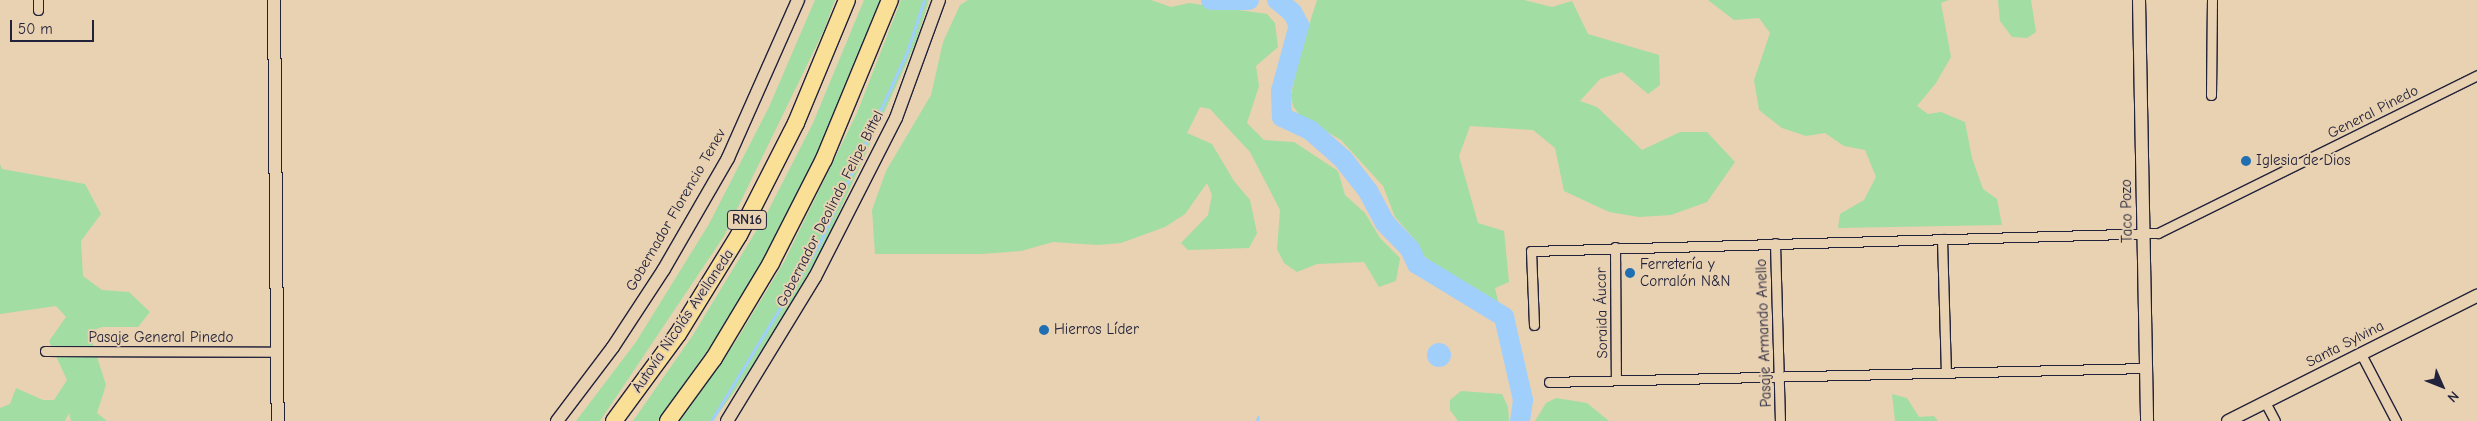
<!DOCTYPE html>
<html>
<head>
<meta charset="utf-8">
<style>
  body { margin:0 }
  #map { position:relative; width:2477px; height:421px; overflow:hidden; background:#e9d2b2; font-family:"Comic Neue",sans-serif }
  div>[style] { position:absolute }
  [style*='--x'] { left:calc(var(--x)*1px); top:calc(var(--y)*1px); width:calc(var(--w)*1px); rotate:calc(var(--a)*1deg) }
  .green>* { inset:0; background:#a2dda3 }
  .water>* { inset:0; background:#a0cffb }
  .round { border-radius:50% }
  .stream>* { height:3px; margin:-1.5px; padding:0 1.5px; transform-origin:1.5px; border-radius:1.5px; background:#a0cffb }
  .river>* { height:20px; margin:-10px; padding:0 10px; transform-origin:10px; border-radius:10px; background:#a0cffb }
  .roads { filter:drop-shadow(1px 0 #22223b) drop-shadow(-1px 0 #22223b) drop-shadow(0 1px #22223b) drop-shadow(0 -1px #22223b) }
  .street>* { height:9px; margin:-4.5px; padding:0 4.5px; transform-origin:4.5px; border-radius:4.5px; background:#e9d2b2 }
  .secondary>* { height:12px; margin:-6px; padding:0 6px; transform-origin:6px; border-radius:6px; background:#e9d2b2 }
  .highway>* { height:16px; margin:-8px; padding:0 8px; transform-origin:8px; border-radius:8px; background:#fadf96 }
  .dots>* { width:14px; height:14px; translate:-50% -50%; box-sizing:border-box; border:2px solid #e9d2b2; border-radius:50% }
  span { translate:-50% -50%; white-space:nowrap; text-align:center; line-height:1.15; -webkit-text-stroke:4px #e9d2b2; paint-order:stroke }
  .shield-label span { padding:1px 4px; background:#e9d2b2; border:1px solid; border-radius:4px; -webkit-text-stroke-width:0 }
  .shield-label { font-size:14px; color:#22223b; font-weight:700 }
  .street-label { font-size:15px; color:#22223b }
  .poi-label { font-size:15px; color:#22223b }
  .left { translate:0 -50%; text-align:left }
  .north { position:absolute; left:2417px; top:361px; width:50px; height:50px; -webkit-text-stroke:4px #e9d2b2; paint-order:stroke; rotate:134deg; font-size:14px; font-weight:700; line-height:20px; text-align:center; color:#22223b }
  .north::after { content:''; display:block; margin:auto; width:18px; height:22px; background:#22223b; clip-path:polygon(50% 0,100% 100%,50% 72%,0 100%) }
  .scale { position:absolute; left:10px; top:20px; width:84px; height:22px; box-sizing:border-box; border:2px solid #22223b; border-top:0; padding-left:6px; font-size:15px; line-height:18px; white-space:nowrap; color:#22223b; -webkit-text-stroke:4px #e9d2b2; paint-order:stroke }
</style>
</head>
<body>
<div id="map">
  <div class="green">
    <i style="clip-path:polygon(815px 0,835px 0,824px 30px,724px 236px,600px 421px,576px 421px,636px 342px,709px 224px,769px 107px)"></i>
    <i style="clip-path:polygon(864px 0,881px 0,830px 127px,769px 250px,728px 321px,658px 421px,633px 421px,693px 335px,767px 213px,813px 123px)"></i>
    <i style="clip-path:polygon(901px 0,929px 0,916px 42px,823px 248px,755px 363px,713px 421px,679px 421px,736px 341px,784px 262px,857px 113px)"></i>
    <i style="clip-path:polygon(968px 0,1151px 0,1171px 7px,1189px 3px,1267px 14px,1275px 23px,1278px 47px,1256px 66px,1259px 86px,1247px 123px,1264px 140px,1294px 142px,1338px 171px,1345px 195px,1365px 213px,1380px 238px,1400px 258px,1396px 281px,1379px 287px,1364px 262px,1317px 264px,1297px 272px,1284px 263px,1277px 249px,1280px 210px,1250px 152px,1210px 109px,1200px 107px,1187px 133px,1212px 144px,1234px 181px,1250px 200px,1257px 233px,1249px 248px,1188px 250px,1181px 243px,1208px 215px,1212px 195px,1207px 183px,1185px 214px,1165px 227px,1121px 243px,1098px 245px,1053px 242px,1021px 251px,981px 254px,875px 254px,872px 210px,886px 171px,931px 95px,943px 42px,960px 5px)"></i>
    <i style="clip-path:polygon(1317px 0,1524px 0,1552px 7px,1572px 1px,1588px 34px,1659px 55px,1660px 85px,1648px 94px,1622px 72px,1600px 79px,1580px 101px,1597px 107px,1642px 150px,1680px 132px,1707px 132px,1735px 162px,1707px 202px,1671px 215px,1639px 217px,1609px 212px,1564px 191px,1555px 148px,1533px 130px,1470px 126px,1459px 156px,1478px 223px,1504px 231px,1509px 282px,1495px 288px,1499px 305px,1491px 303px,1418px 252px,1417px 242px,1395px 217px,1383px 186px,1341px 140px,1300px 116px,1293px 106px,1291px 95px,1300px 53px)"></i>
    <i style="clip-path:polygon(1708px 0,1949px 0,1941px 3px,1951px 57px,1936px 83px,1917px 106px,1928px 114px,1941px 112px,1965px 122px,1972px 158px,1983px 189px,1997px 199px,2002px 225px,1838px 228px,1840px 214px,1864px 200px,1876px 177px,1865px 150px,1844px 146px,1825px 133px,1806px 136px,1782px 128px,1759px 110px,1754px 80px,1770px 33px,1759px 18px,1734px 20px)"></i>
    <i style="clip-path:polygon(1998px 0,2031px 0,2036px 32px,2027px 38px,2012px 37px,2000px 21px)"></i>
    <i style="clip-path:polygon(0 164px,2px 169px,85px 184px,101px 214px,81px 241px,83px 276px,102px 290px,129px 292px,150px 312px,138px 327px,102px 327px,89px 332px,106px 385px,97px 413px,107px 421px,71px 421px,69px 413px,65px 421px,0 421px,0 408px,10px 404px,16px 388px,43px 400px,54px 400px,67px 380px,49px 341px,66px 317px,56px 306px,0 314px)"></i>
    <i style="clip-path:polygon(1461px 391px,1502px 394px,1508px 407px,1509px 421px,1458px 421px,1450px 410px,1450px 400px)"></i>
    <i style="clip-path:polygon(1892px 394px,1907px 398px,1919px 417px,1934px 416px,1938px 421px,1895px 421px)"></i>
    <i style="clip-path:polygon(1556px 398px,1587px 403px,1609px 421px,1535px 421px,1546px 403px)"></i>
  </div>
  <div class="water">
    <i class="round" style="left:1427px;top:343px;width:24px;height:24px"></i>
  </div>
  <div class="stream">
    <i style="--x:711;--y:421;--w:207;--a:-58.6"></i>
    <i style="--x:819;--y:244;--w:211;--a:-65.4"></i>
    <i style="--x:907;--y:52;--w:55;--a:-71.9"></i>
    <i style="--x:1257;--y:421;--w:4;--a:-76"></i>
  </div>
  <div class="river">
    <i style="--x:1211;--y:0;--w:38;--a:0"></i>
    <i style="--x:1277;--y:0;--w:19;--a:39"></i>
    <i style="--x:1292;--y:12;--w:15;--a:62"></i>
    <i style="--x:1299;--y:25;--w:68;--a:105.3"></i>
    <i style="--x:1281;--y:91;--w:26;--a:88"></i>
    <i style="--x:1282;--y:117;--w:31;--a:25"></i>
    <i style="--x:1310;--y:130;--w:44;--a:41.3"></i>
    <i style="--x:1343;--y:159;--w:41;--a:52"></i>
    <i style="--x:1368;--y:191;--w:36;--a:62"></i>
    <i style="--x:1385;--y:223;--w:36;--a:46"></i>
    <i style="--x:1410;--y:249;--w:17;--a:65"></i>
    <i style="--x:1417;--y:264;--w:102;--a:31.3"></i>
    <i style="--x:1504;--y:317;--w:85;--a:77.1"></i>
    <i style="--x:1523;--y:400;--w:21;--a:98"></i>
  </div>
  <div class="roads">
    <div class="street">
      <i style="--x:38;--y:0;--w:10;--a:90"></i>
      <i style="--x:2211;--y:95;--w:95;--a:-89.4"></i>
      <i style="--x:1942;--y:239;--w:134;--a:88.3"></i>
      <i style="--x:1775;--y:243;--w:178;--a:88.4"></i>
      <i style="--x:1615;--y:247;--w:131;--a:89.6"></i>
      <i style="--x:1534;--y:325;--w:74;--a:-92.3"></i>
      <i style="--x:1531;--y:251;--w:627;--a:-1.64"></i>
      <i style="--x:2158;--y:233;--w:356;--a:-26.3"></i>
      <i style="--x:45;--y:351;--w:233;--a:0.2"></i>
      <i style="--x:2361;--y:354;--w:76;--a:62.4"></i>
      <i style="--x:1549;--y:382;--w:598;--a:-1.34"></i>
      <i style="--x:2265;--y:402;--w:21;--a:62"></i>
    </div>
    <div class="secondary">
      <i style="--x:274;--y:0;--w:421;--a:89.5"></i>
      <i style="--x:2139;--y:0;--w:421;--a:88.9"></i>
      <i style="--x:557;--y:421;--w:93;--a:-52.9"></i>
      <i style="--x:613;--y:347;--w:93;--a:-56.8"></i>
      <i style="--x:664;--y:269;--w:128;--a:-60"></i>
      <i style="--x:728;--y:158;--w:173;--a:-66.1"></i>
      <i style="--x:727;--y:421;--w:169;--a:-58.6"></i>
      <i style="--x:815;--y:277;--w:178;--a:-63"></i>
      <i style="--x:896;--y:118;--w:126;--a:-70"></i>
      <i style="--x:2228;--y:421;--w:279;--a:-26.7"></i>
    </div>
    <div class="highway">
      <i style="--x:614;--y:421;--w:108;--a:-53.7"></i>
      <i style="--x:678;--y:334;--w:116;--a:-58.4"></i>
      <i style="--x:739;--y:235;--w:126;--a:-63"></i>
      <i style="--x:796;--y:123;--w:133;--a:-67.5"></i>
      <i style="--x:668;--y:421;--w:78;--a:-53.9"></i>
      <i style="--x:714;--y:358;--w:111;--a:-59"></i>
      <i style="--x:771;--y:263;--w:117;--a:-63"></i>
      <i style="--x:824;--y:159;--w:172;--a:-67.5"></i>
    </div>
  </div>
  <div class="dots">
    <i style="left:2246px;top:161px;background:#1f6fb2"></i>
    <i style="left:1630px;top:273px;background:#1f6fb2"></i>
    <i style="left:1044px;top:330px;background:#1f6fb2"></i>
  </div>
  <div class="shield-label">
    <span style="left:747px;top:220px">RN16</span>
  </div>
  <div class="street-label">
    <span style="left:2373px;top:112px;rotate:-27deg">General Pinedo</span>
    <span style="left:830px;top:209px;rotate:-63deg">Gobernador Deolindo Felipe Bittel</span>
    <span style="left:676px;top:210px;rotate:-60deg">Gobernador Florencio Tenev</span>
    <span style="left:2127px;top:211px;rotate:-91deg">Taco Pozo</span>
    <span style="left:1602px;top:313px;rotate:-91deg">Soraida Áucar</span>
    <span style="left:683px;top:321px;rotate:-56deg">Autovía Nicolás Avellaneda</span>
    <span style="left:1764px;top:333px;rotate:-92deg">Pasaje Armando Anello</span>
    <span style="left:161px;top:338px">Pasaje General Pinedo</span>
    <span style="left:2345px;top:344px;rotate:-27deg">Santa Sylvina</span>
  </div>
  <div class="poi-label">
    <span class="left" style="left:2256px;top:161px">Iglesia de Dios</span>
    <span class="left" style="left:1640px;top:273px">Ferretería y<br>Corralón N&amp;N</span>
    <span class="left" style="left:1054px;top:330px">Hierros Líder</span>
  </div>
  <div class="north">N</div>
  <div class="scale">50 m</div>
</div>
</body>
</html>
